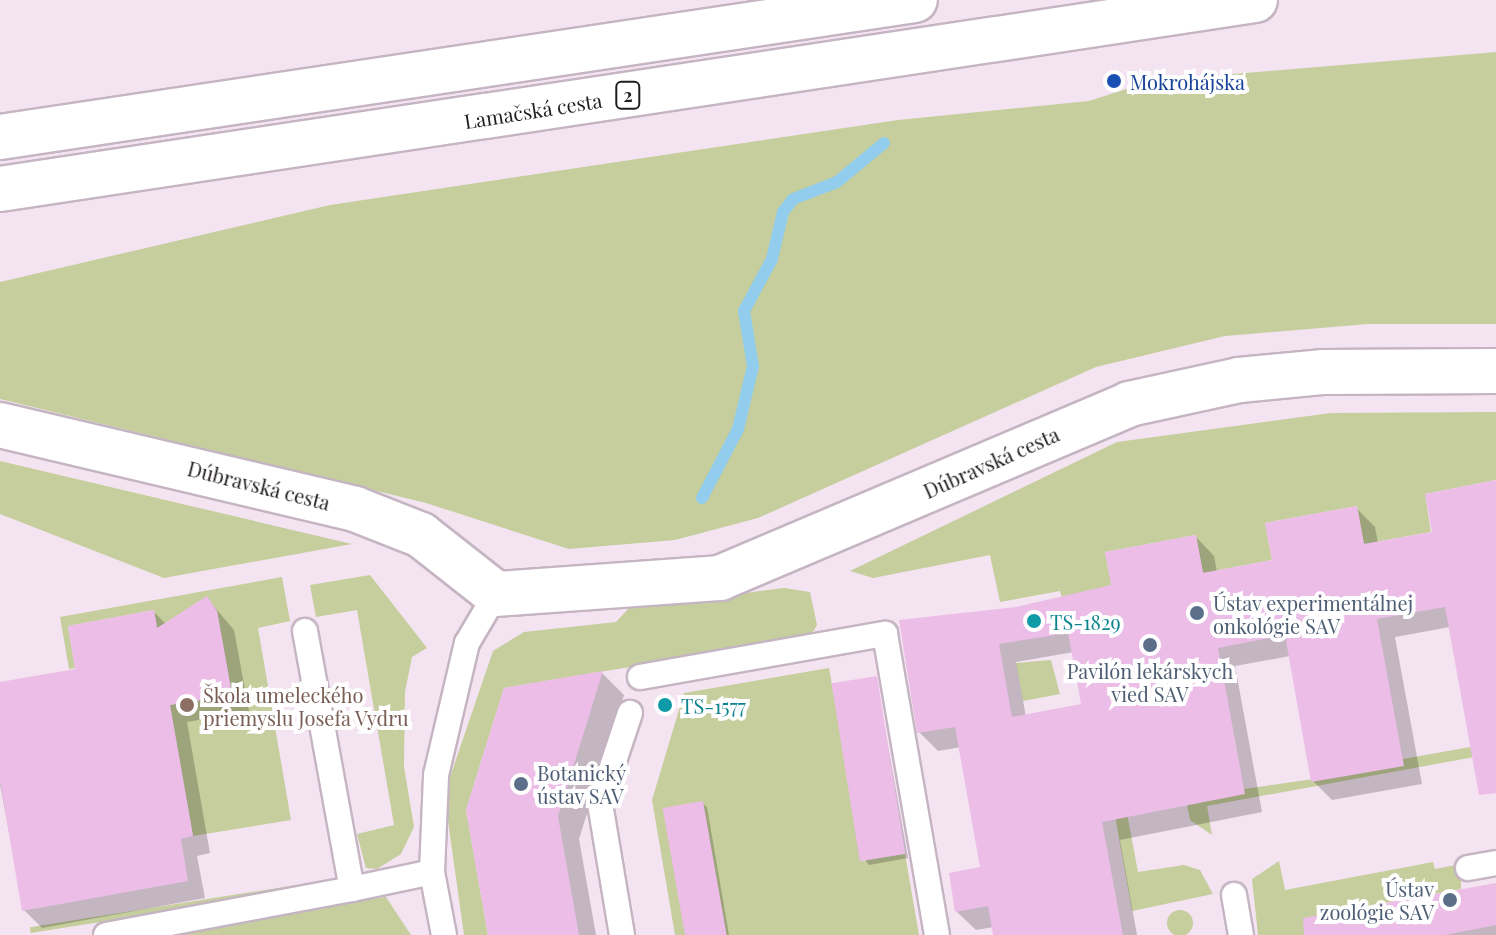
<!DOCTYPE html>
<html>
<head>
<meta charset="utf-8">
<style>
  body { margin:0 }
  #map { position:relative; width:1496px; height:935px; overflow:hidden; background:#f4e4f2; font-family:"Playfair Display",serif }
  div>[style] { position:absolute }
  [style*='--x'] { left:calc(var(--x)*1px); top:calc(var(--y)*1px); width:calc(var(--w)*1px); rotate:calc(var(--a)*1deg) }
  .green>* { inset:0; background:#c5ce9c; transform-origin:0 0 }
  .round { border-radius:50% }
  .shadow>* { inset:0; background:#0003 }
  .stream>* { height:12px; margin:-6px; padding:0 6px; transform-origin:6px; border-radius:6px; background:#92cdee }
  .building>* { inset:0; background:#ebbde7; transform-origin:0 0 }
  .roads { filter:drop-shadow(2px 0 #c5b5c3) drop-shadow(-2px 0 #c5b5c3) drop-shadow(0 2px #c5b5c3) drop-shadow(0 -2px #c5b5c3) }
  .lane>* { height:24px; margin:-12px; padding:0 12px; transform-origin:12px; border-radius:12px; background:#fff }
  .street>* { height:44px; margin:-22px; padding:0 22px; transform-origin:22px; border-radius:22px; background:#fff }
  .primary>* { height:44px; margin:-22px; padding:0 22px; transform-origin:22px; border-radius:22px; background:#fff }
  .dots>* { width:22px; height:22px; translate:-50% -50%; box-sizing:border-box; border:4px solid #fff; border-radius:50% }
  span { translate:-50% -50%; white-space:nowrap; text-align:center; line-height:1.15; -webkit-text-stroke:8px #fff; paint-order:stroke }
  .shield-label span { padding:2px 6px; background:#fff; border:2px solid; border-radius:6px; -webkit-text-stroke-width:0 }
  .shield-label { font-size:18px; color:#211c21; font-weight:700 }
  .transit-label { font-size:20px; color:#164399 }
  .left { translate:0 -50%; text-align:left }
  .street-label { font-size:20px; color:#211c21 }
  .service-label { font-size:20px; color:#4e5e75 }
  .right { translate:-100% -50%; text-align:right }
  .culture-label { font-size:20px; color:#0d838f }
  .education-label { font-size:20px; color:#785e54 }
</style>
</head>
<body>
<div id="map">
  <div class="green">
    <i style="clip-path:polygon(1496px 52px,1496px 324px,1368px 324px,1225px 336px,1096px 367px,758px 518px,675px 540px,569px 549px,426px 503px,0 399px,0 282px,163px 244px,330px 205px,898px 120px,1089px 101px,1151px 81px)"></i>
    <i style="clip-path:polygon(1496px 412px,1496px 480px,1425px 494px,1431px 532px,1364px 544px,1357px 506px,1265px 523px,1272px 560px,1203px 573px,1196px 535px,1105px 552px,1112px 589px,1062px 598px,1060px 591px,1000px 602px,990px 555px,873px 578px,850px 571px,1117px 442px,1331px 413px)"></i>
    <i style="clip-path:polygon(0 461px,352px 544px,164px 578px,0 514px)"></i>
    <i style="clip-path:polygon(370px 575px,427px 648px,412px 657px,405px 692px,404px 767px,414px 827px,401px 854px,377px 869px,366px 868px,357px 834px,394px 825px,357px 610px,316px 617px,310px 585px)"></i>
    <i style="clip-path:polygon(282px 577px,290px 621px,258px 628px,291px 820px,193px 836px,170px 705px,232px 696px,217px 611px,201px 600px,192px 606px,162px 656px,154px 610px,68px 626px,75px 668px,69px 669px,60px 617px)"></i>
    <i style="clip-path:polygon(784px 588px,810px 592px,817px 625px,810px 637px,504px 688px,466px 810px,488px 935px,464px 935px,447px 814px,450px 777px,493px 651px,524px 632px,616px 622px,629px 608px)"></i>
    <i style="clip-path:polygon(1051px 660px,1060px 694px,1023px 701px,1016px 663px)"></i>
    <i style="clip-path:polygon(829px 668px,863px 861px,905px 854px,919px 935px,675px 935px,652px 800px,684px 693px)"></i>
    <i style="clip-path:polygon(1100px 732px,1114px 744px,1138px 872px,1184px 865px,1200px 870px,1213px 894px,1132px 911px)"></i>
    <i style="clip-path:polygon(1470px 747px,1496px 753px,1207px 806px,1212px 835px,1190px 820px,1187px 805px,1244px 789px,1403px 766px,1403px 759px)"></i>
    <i style="clip-path:polygon(1279px 861px,1285px 890px,1433px 862px,1435px 869px,1461px 864px,1461px 889px,1340px 911px,1344px 935px,1258px 935px,1252px 879px)"></i>
    <i style="left:334px;top:879px;width:6px;height:308px;rotate:81deg"></i>
    <i style="clip-path:polygon(386px 897px,411px 935px,173px 935px,378px 898px)"></i>
    <i class="round" style="left:1167px;top:910px;width:26px;height:26px"></i>
  </div>
  <div class="shadow">
    <i style="clip-path:polygon(evenodd,1496px 482px,1496px 770px,1450px 627px,1395px 637px,1422px 784px,1332px 800px,1313px 781px,1290px 656px,1235px 666px,1262px 812px,1120px 840px,1137px 935px,995px 935px,994px 927px,976px 930px,957px 912px,983px 869px,961px 747px,938px 751px,919px 732px,1016px 609px,1113px 587px,1196px 537px,1214px 556px,1217px 572px,1274px 562px,1356px 508px,1375px 527px,1378px 543px,1434px 534px,1496px 482px,1074px 652px,1083px 706px,1026px 717px,1016px 662px,1074px 652px)"></i>
    <i style="clip-path:polygon(207px 598px,234px 630px,249px 711px,187px 722px,210px 853px,197px 856px,205px 898px,42px 928px,24px 910px,0 785px,0 684px,78px 671px,154px 612px,166px 624px)"></i>
    <i style="clip-path:polygon(602px 673px,624px 695px,579px 839px,596px 935px,490px 935px)"></i>
    <i style="clip-path:polygon(876px 678px,908px 858px,869px 865px,865px 860px)"></i>
    <i style="clip-path:polygon(702px 803px,707px 807px,729px 935px,688px 935px)"></i>
    <i style="clip-path:polygon(1496px 885px,1496px 935px,1353px 935px)"></i>
  </div>
  <div class="stream">
    <i style="--x:702;--y:498;--w:78;--a:-62.4"></i>
    <i style="--x:738;--y:429;--w:65;--a:-76.6"></i>
    <i style="--x:753;--y:366;--w:56;--a:-99.3"></i>
    <i style="--x:744;--y:311;--w:59;--a:-61.7"></i>
    <i style="--x:772;--y:259;--w:48;--a:-76.8"></i>
    <i style="--x:783;--y:212;--w:16;--a:-52"></i>
    <i style="--x:793;--y:199;--w:47;--a:-21.1"></i>
    <i style="--x:837;--y:182;--w:61;--a:-39.7"></i>
  </div>
  <div class="building">
    <i style="clip-path:polygon(evenodd,1496px 480px,1496px 793px,1479px 795px,1445px 607px,1377px 619px,1404px 766px,1311px 782px,1285px 635px,1218px 648px,1245px 794px,1102px 822px,1123px 935px,993px 935px,988px 906px,955px 912px,949px 873px,980px 867px,955px 727px,917px 733px,899px 620px,1016px 607px,1111px 585px,1105px 552px,1196px 535px,1203px 573px,1272px 560px,1265px 523px,1357px 506px,1364px 544px,1432px 532px,1425px 494px,1496px 480px,1068px 633px,1081px 704px,1012px 717px,999px 644px,1068px 633px)"></i>
    <i style="clip-path:polygon(207px 596px,217px 611px,232px 694px,170px 705px,193px 836px,181px 839px,188px 881px,22px 911px,0 781px,0 682px,75px 669px,68px 626px,154px 610px,157px 628px)"></i>
    <i style="clip-path:polygon(603px 671px,558px 816px,579px 935px,488px 935px,466px 810px,504px 688px)"></i>
    <i style="left:877px;top:676px;width:180px;height:46px;rotate:81deg"></i>
    <i style="left:703px;top:801px;width:136px;height:41px;rotate:80deg"></i>
    <i style="clip-path:polygon(1496px 883px,1496px 925px,1445px 935px,1304px 935px,1303px 918px)"></i>
  </div>
  <div class="roads">
    <div class="lane">
      <i style="--x:305;--y:631;--w:262;--a:79.7"></i>
      <i style="--x:352;--y:889;--w:82;--a:-12"></i>
      <i style="--x:640;--y:677;--w:249;--a:-10"></i>
      <i style="--x:885;--y:634;--w:305;--a:80.2"></i>
      <i style="--x:1468;--y:868;--w:28;--a:-10"></i>
      <i style="--x:1234;--y:895;--w:41;--a:80.1"></i>
      <i style="--x:106;--y:935;--w:250;--a:-10.6"></i>
      <i style="--x:444;--y:935;--w:64;--a:-100.8"></i>
      <i style="--x:432;--y:872;--w:97;--a:-87.6"></i>
      <i style="--x:436;--y:775;--w:136;--a:-76.8"></i>
      <i style="--x:467;--y:643;--w:57;--a:-59.4"></i>
      <i style="--x:622;--y:935;--w:134;--a:-99.5"></i>
      <i style="--x:600;--y:803;--w:95;--a:-71.6"></i>
    </div>
    <div class="street">
      <i style="--x:0;--y:425;--w:365;--a:13.3"></i>
      <i style="--x:355;--y:509;--w:71;--a:21.5"></i>
      <i style="--x:421;--y:535;--w:95;--a:38.2"></i>
      <i style="--x:496;--y:594;--w:225;--a:-4.1"></i>
      <i style="--x:720;--y:578;--w:444;--a:-23"></i>
      <i style="--x:1129;--y:404;--w:113;--a:-12.3"></i>
      <i style="--x:1239;--y:380;--w:83;--a:-5.5"></i>
      <i style="--x:1322;--y:372;--w:174;--a:-0.3"></i>
    </div>
    <div class="primary">
      <i style="--x:0;--y:137;--w:925;--a:-8.52"></i>
      <i style="--x:0;--y:189;--w:1269;--a:-8.56"></i>
    </div>
  </div>
  <div class="dots">
    <i style="left:1114px;top:81px;background:#1a4fb4"></i>
    <i style="left:1197px;top:613px;background:#5c6f8a"></i>
    <i style="left:1034px;top:621px;background:#0f9aa8"></i>
    <i style="left:1150px;top:645px;background:#5c6f8a"></i>
    <i style="left:187px;top:705px;background:#8d6e63"></i>
    <i style="left:665px;top:705px;background:#0f9aa8"></i>
    <i style="left:521px;top:784px;background:#5c6f8a"></i>
    <i style="left:1450px;top:900px;background:#5c6f8a"></i>
  </div>
  <div class="shield-label">
    <span style="left:628px;top:95px">2</span>
  </div>
  <div class="transit-label">
    <span class="left" style="left:1130px;top:81px">Mokrohájska</span>
  </div>
  <div class="street-label">
    <span style="left:533px;top:110px;rotate:-9deg">Lamačská cesta</span>
    <span style="left:991px;top:462px;rotate:-24deg">Dúbravská cesta</span>
    <span style="left:259px;top:485px;rotate:14deg">Dúbravská cesta</span>
  </div>
  <div class="service-label">
    <span class="left" style="left:1213px;top:614px">Ústav experimentálnej<br>onkológie SAV</span>
    <span style="left:1150px;top:682px">Pavilón lekárskych<br>vied SAV</span>
    <span class="left" style="left:537px;top:784px">Botanický<br>ústav SAV</span>
    <span class="right" style="left:1434px;top:900px">Ústav<br>zoológie SAV</span>
  </div>
  <div class="culture-label">
    <span class="left" style="left:1050px;top:621px">TS-1829</span>
    <span class="left" style="left:681px;top:705px">TS-1577</span>
  </div>
  <div class="education-label">
    <span class="left" style="left:203px;top:706px">Škola umeleckého<br>priemyslu Josefa Vydru</span>
  </div>
</div>
</body>
</html>
